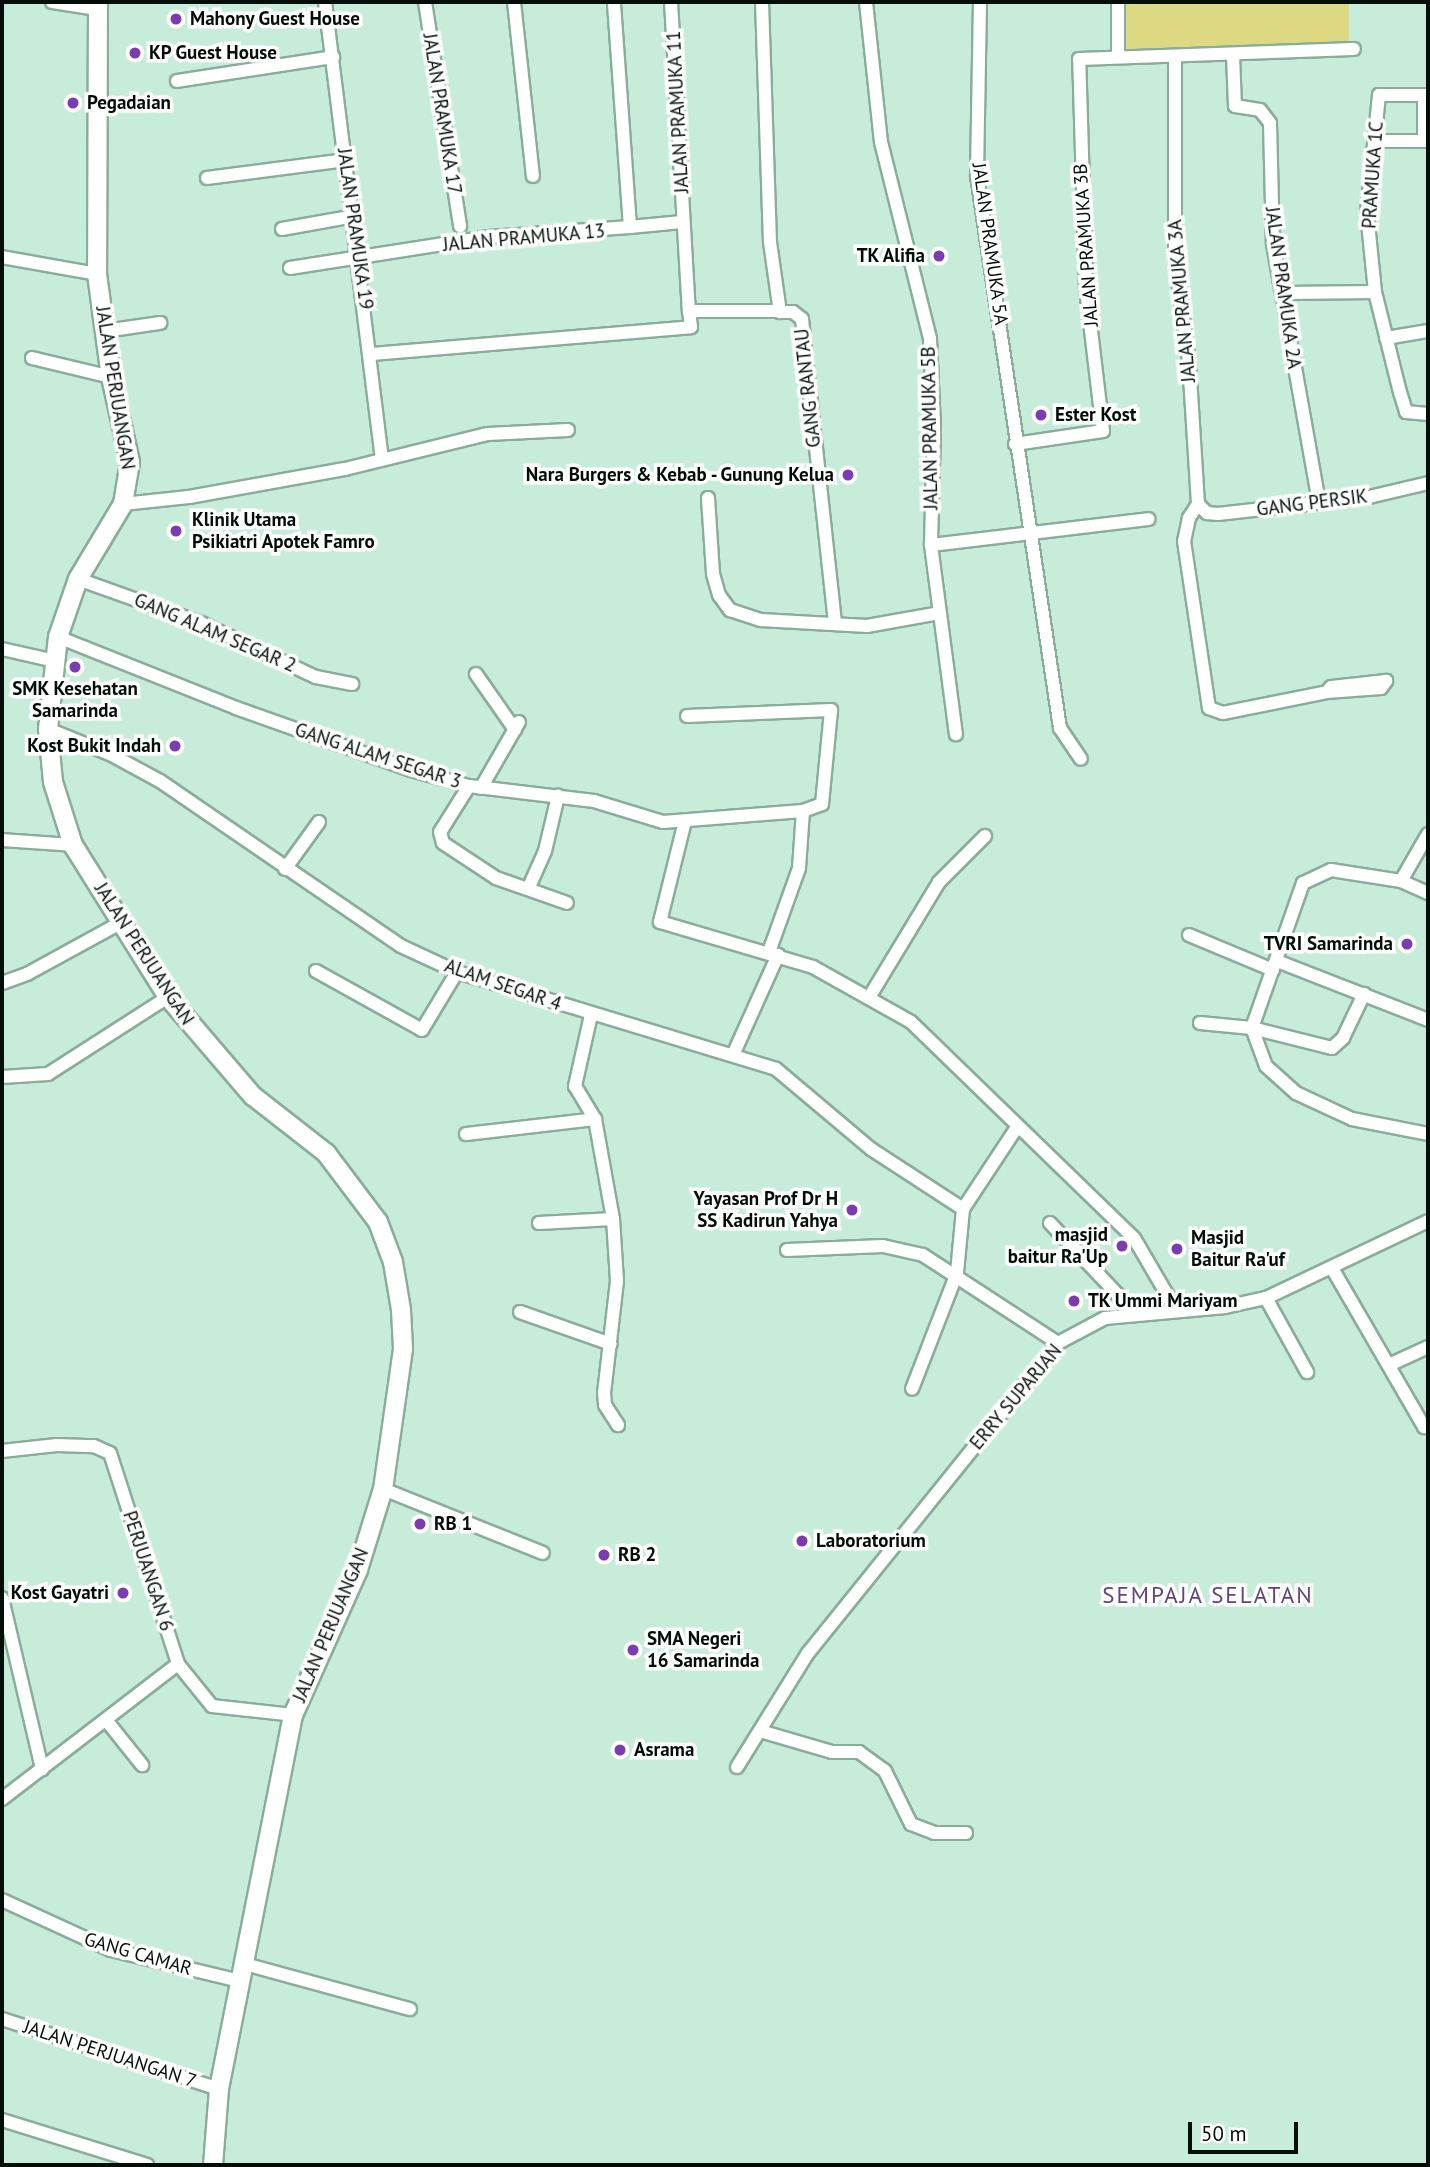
<!DOCTYPE html>
<html>
<head>
<meta charset="utf-8">
<style>
  body { margin:0 }
  #map { position:relative; width:1430px; height:2167px; overflow:hidden; background:#c8ecda; font-family:"PT Sans",sans-serif }
  div>[style] { position:absolute }
  [style*='--x'] { left:calc(var(--x)*1px); top:calc(var(--y)*1px); width:calc(var(--w)*1px); rotate:calc(var(--a)*1deg) }
  .green>* { inset:0; background:#dcd982; transform-origin:0 0 }
  .roads { filter:drop-shadow(2px 0 #8aac9b) drop-shadow(-2px 0 #8aac9b) drop-shadow(0 2px #8aac9b) drop-shadow(0 -2px #8aac9b) }
  .street>* { height:12px; margin:-6px; padding:0 6px; transform-origin:6px; border-radius:6px; background:#fff }
  .secondary>* { height:18px; margin:-9px; padding:0 9px; transform-origin:9px; border-radius:9px; background:#fff }
  .dots>* { width:19px; height:19px; translate:-50% -50%; box-sizing:border-box; border:4px solid #fff; border-radius:50% }
  span { translate:-50% -50%; white-space:nowrap; text-align:center; line-height:1.15; -webkit-text-stroke:7px #fff; paint-order:stroke }
  .poi-label { font-size:19px; color:#030e09; font-weight:700 }
  .left { translate:0 -50%; text-align:left }
  .right { translate:-100% -50%; text-align:right }
  .street-label { font-size:19px; color:#030e09 }
  .quarter-label { font-size:23px; color:#624480; letter-spacing:2px }
  .frame { position:absolute; inset:0; border:4px solid #030e09; pointer-events:none }
  .scale { position:absolute; left:1188px; top:2122px; width:110px; height:32px; box-sizing:border-box; border:4px solid #030e09; border-top:0; padding-left:9px; font-size:21px; line-height:24px; white-space:nowrap; color:#030e09; -webkit-text-stroke:5px #fff; paint-order:stroke }
</style>
</head>
<body>
<div id="map">
  <div class="green">
    <i style="left:1115px;top:2px;width:234px;height:47px"></i>
  </div>
  <div class="roads">
    <div class="street">
      <i style="--x:52;--y:2;--w:46;--a:8.8"></i>
      <i style="--x:325;--y:2;--w:460;--a:82.9"></i>
      <i style="--x:425;--y:2;--w:227;--a:81.1"></i>
      <i style="--x:514;--y:2;--w:175;--a:83.8"></i>
      <i style="--x:671;--y:2;--w:310;--a:86.7"></i>
      <i style="--x:689;--y:311;--w:91;--a:0"></i>
      <i style="--x:762;--y:2;--w:240;--a:88.1"></i>
      <i style="--x:770;--y:242;--w:71;--a:81.9"></i>
      <i style="--x:780;--y:312;--w:13;--a:0"></i>
      <i style="--x:793;--y:312;--w:11;--a:38"></i>
      <i style="--x:802;--y:319;--w:306;--a:83.8"></i>
      <i style="--x:866;--y:2;--w:141;--a:83.9"></i>
      <i style="--x:881;--y:142;--w:203;--a:76"></i>
      <i style="--x:930;--y:339;--w:89;--a:87.4"></i>
      <i style="--x:934;--y:428;--w:117;--a:91.5"></i>
      <i style="--x:931;--y:545;--w:191;--a:82.5"></i>
      <i style="--x:980;--y:2;--w:174;--a:91"></i>
      <i style="--x:977;--y:176;--w:558;--a:81.45"></i>
      <i style="--x:1060;--y:728;--w:37;--a:56"></i>
      <i style="--x:1118;--y:2;--w:54;--a:90"></i>
      <i style="--x:1233;--y:55;--w:51;--a:87.8"></i>
      <i style="--x:1235;--y:106;--w:25;--a:9"></i>
      <i style="--x:1260;--y:110;--w:16;--a:52"></i>
      <i style="--x:1270;--y:123;--w:121;--a:88.6"></i>
      <i style="--x:1273;--y:244;--w:263;--a:79.9"></i>
      <i style="--x:1175;--y:56;--w:202;--a:90"></i>
      <i style="--x:1175;--y:258;--w:104;--a:82.3"></i>
      <i style="--x:1189;--y:361;--w:143;--a:86.4"></i>
      <i style="--x:177;--y:81;--w:158;--a:-8.7"></i>
      <i style="--x:1428;--y:95;--w:49;--a:180"></i>
      <i style="--x:1379;--y:95;--w:119;--a:95.8"></i>
      <i style="--x:1367;--y:213;--w:79;--a:84.2"></i>
      <i style="--x:1375;--y:292;--w:103;--a:76"></i>
      <i style="--x:1400;--y:392;--w:21;--a:73"></i>
      <i style="--x:1406;--y:412;--w:22;--a:5"></i>
      <i style="--x:1375;--y:141;--w:53;--a:0"></i>
      <i style="--x:1424;--y:141;--w:46;--a:-90"></i>
      <i style="--x:207;--y:178;--w:140;--a:-7.4"></i>
      <i style="--x:630;--y:227;--w:52;--a:-5.5"></i>
      <i style="--x:282;--y:229;--w:73;--a:-10.2"></i>
      <i style="--x:2;--y:257;--w:97;--a:10.1"></i>
      <i style="--x:290;--y:268;--w:201;--a:-8.9"></i>
      <i style="--x:489;--y:237;--w:141;--a:-4.1"></i>
      <i style="--x:630;--y:227;--w:226;--a:-94.1"></i>
      <i style="--x:1284;--y:293;--w:91;--a:-0.6"></i>
      <i style="--x:105;--y:331;--w:56;--a:-8.3"></i>
      <i style="--x:1386;--y:338;--w:43;--a:-9.5"></i>
      <i style="--x:372;--y:354;--w:320;--a:-4.8"></i>
      <i style="--x:691;--y:327;--w:16;--a:-97"></i>
      <i style="--x:32;--y:358;--w:81;--a:13.5"></i>
      <i style="--x:1015;--y:444;--w:89;--a:-8.4"></i>
      <i style="--x:1103;--y:431;--w:143;--a:-96.8"></i>
      <i style="--x:1086;--y:289;--w:230;--a:-91.7"></i>
      <i style="--x:1079;--y:59;--w:275;--a:-2.1"></i>
      <i style="--x:708;--y:498;--w:76;--a:86.2"></i>
      <i style="--x:713;--y:574;--w:22;--a:74"></i>
      <i style="--x:719;--y:595;--w:19;--a:54"></i>
      <i style="--x:730;--y:610;--w:33;--a:18"></i>
      <i style="--x:761;--y:620;--w:106;--a:3.2"></i>
      <i style="--x:867;--y:626;--w:73;--a:-10.2"></i>
      <i style="--x:123;--y:504;--w:66;--a:-6.1"></i>
      <i style="--x:189;--y:497;--w:158;--a:-10.2"></i>
      <i style="--x:345;--y:469;--w:147;--a:-13.8"></i>
      <i style="--x:488;--y:434;--w:80;--a:-2.9"></i>
      <i style="--x:1198;--y:504;--w:17;--a:123"></i>
      <i style="--x:1189;--y:518;--w:24;--a:102"></i>
      <i style="--x:1184;--y:541;--w:169;--a:81.5"></i>
      <i style="--x:1209;--y:708;--w:15;--a:20"></i>
      <i style="--x:1223;--y:713;--w:106;--a:-11.4"></i>
      <i style="--x:1327;--y:692;--w:54;--a:-4.2"></i>
      <i style="--x:1381;--y:688;--w:9;--a:-54"></i>
      <i style="--x:1386;--y:681;--w:55;--a:173.8"></i>
      <i style="--x:1331;--y:687;--w:6;--a:129"></i>
      <i style="--x:1198;--y:504;--w:13;--a:45"></i>
      <i style="--x:1207;--y:513;--w:11;--a:5"></i>
      <i style="--x:1218;--y:514;--w:152;--a:-6.4"></i>
      <i style="--x:1369;--y:497;--w:61;--a:-13.3"></i>
      <i style="--x:931;--y:545;--w:219;--a:-6.8"></i>
      <i style="--x:78;--y:579;--w:131;--a:19.7"></i>
      <i style="--x:201;--y:623;--w:127;--a:25.2"></i>
      <i style="--x:316;--y:677;--w:37;--a:11"></i>
      <i style="--x:58;--y:637;--w:192;--a:21.7"></i>
      <i style="--x:236;--y:708;--w:186;--a:19.5"></i>
      <i style="--x:411;--y:770;--w:60;--a:15.4"></i>
      <i style="--x:469;--y:786;--w:126;--a:6.8"></i>
      <i style="--x:594;--y:801;--w:72;--a:16.9"></i>
      <i style="--x:663;--y:822;--w:140;--a:-4.5"></i>
      <i style="--x:803;--y:811;--w:20;--a:-20"></i>
      <i style="--x:822;--y:804;--w:94;--a:-84.5"></i>
      <i style="--x:831;--y:710;--w:144;--a:177.6"></i>
      <i style="--x:2;--y:649;--w:54;--a:12.8"></i>
      <i style="--x:476;--y:674;--w:68;--a:55.1"></i>
      <i style="--x:48;--y:729;--w:67;--a:22"></i>
      <i style="--x:110;--y:754;--w:57;--a:28.4"></i>
      <i style="--x:160;--y:781;--w:292;--a:34.4"></i>
      <i style="--x:401;--y:946;--w:62;--a:24.9"></i>
      <i style="--x:457;--y:972;--w:333;--a:16.9"></i>
      <i style="--x:776;--y:1069;--w:124;--a:40.1"></i>
      <i style="--x:871;--y:1149;--w:110;--a:33.1"></i>
      <i style="--x:963;--y:1209;--w:64;--a:95.4"></i>
      <i style="--x:957;--y:1273;--w:124;--a:111.2"></i>
      <i style="--x:469;--y:786;--w:54;--a:122.2"></i>
      <i style="--x:440;--y:832;--w:11;--a:75"></i>
      <i style="--x:443;--y:843;--w:64;--a:33.4"></i>
      <i style="--x:496;--y:878;--w:75;--a:19.4"></i>
      <i style="--x:481;--y:788;--w:76;--a:-60.1"></i>
      <i style="--x:685;--y:821;--w:104;--a:103.9"></i>
      <i style="--x:660;--y:922;--w:159;--a:16.4"></i>
      <i style="--x:813;--y:967;--w:112;--a:29.3"></i>
      <i style="--x:911;--y:1022;--w:310;--a:44.1"></i>
      <i style="--x:1134;--y:1238;--w:83;--a:59.7"></i>
      <i style="--x:1428;--y:834;--w:54;--a:119.9"></i>
      <i style="--x:1401;--y:881;--w:71;--a:-171.1"></i>
      <i style="--x:1331;--y:870;--w:31;--a:155"></i>
      <i style="--x:1303;--y:883;--w:154;--a:109.4"></i>
      <i style="--x:1252;--y:1028;--w:40;--a:69.8"></i>
      <i style="--x:1266;--y:1066;--w:40;--a:42"></i>
      <i style="--x:1296;--y:1093;--w:62;--a:24.9"></i>
      <i style="--x:1352;--y:1119;--w:77;--a:11.2"></i>
      <i style="--x:2;--y:840;--w:71;--a:4"></i>
      <i style="--x:285;--y:869;--w:58;--a:-54.1"></i>
      <i style="--x:1401;--y:881;--w:30;--a:24"></i>
      <i style="--x:529;--y:887;--w:39;--a:-66"></i>
      <i style="--x:545;--y:851;--w:57;--a:-76.7"></i>
      <i style="--x:1189;--y:935;--w:91;--a:22.6"></i>
      <i style="--x:769;--y:952;--w:89;--a:-70.3"></i>
      <i style="--x:799;--y:868;--w:57;--a:-86"></i>
      <i style="--x:1277;--y:961;--w:162;--a:21.3"></i>
      <i style="--x:316;--y:971;--w:121;--a:29.1"></i>
      <i style="--x:422;--y:1030;--w:68;--a:-58.9"></i>
      <i style="--x:2;--y:983;--w:27;--a:-20"></i>
      <i style="--x:27;--y:974;--w:108;--a:-28.7"></i>
      <i style="--x:870;--y:996;--w:133;--a:-58.8"></i>
      <i style="--x:939;--y:882;--w:65;--a:-45"></i>
      <i style="--x:591;--y:1015;--w:73;--a:102.7"></i>
      <i style="--x:575;--y:1086;--w:39;--a:59"></i>
      <i style="--x:595;--y:1119;--w:102;--a:79.8"></i>
      <i style="--x:613;--y:1219;--w:62;--a:86.3"></i>
      <i style="--x:617;--y:1281;--w:113;--a:96.6"></i>
      <i style="--x:604;--y:1393;--w:12;--a:85"></i>
      <i style="--x:605;--y:1405;--w:24;--a:57"></i>
      <i style="--x:1200;--y:1023;--w:52;--a:5.5"></i>
      <i style="--x:1252;--y:1028;--w:82;--a:14"></i>
      <i style="--x:1332;--y:1048;--w:15;--a:-42"></i>
      <i style="--x:1343;--y:1038;--w:49;--a:-64.5"></i>
      <i style="--x:733;--y:1055;--w:110;--a:-65.8"></i>
      <i style="--x:2;--y:1077;--w:46;--a:-3.7"></i>
      <i style="--x:48;--y:1074;--w:143;--a:-32.7"></i>
      <i style="--x:466;--y:1134;--w:130;--a:-6.6"></i>
      <i style="--x:963;--y:1209;--w:98;--a:-56.6"></i>
      <i style="--x:539;--y:1223;--w:74;--a:-3.1"></i>
      <i style="--x:1050;--y:1223;--w:125;--a:46.6"></i>
      <i style="--x:787;--y:1250;--w:96;--a:-2.4"></i>
      <i style="--x:883;--y:1246;--w:41;--a:12.7"></i>
      <i style="--x:923;--y:1255;--w:161;--a:33.1"></i>
      <i style="--x:1332;--y:1268;--w:184;--a:59.9"></i>
      <i style="--x:1424;--y:1427;--w:4;--a:-27"></i>
      <i style="--x:1266;--y:1298;--w:85;--a:61"></i>
      <i style="--x:520;--y:1312;--w:96;--a:19.4"></i>
      <i style="--x:1389;--y:1365;--w:43;--a:-24.8"></i>
      <i style="--x:2;--y:1451;--w:55;--a:-6.2"></i>
      <i style="--x:57;--y:1445;--w:37;--a:2"></i>
      <i style="--x:94;--y:1446;--w:17;--a:24"></i>
      <i style="--x:110;--y:1453;--w:222;--a:72.1"></i>
      <i style="--x:178;--y:1664;--w:54;--a:51"></i>
      <i style="--x:212;--y:1706;--w:81;--a:6.3"></i>
      <i style="--x:383;--y:1489;--w:172;--a:21.8"></i>
      <i style="--x:2;--y:1598;--w:176;--a:76.8"></i>
      <i style="--x:106;--y:1720;--w:58;--a:51.3"></i>
      <i style="--x:760;--y:1731;--w:75;--a:16.3"></i>
      <i style="--x:832;--y:1752;--w:27;--a:0"></i>
      <i style="--x:859;--y:1752;--w:32;--a:36"></i>
      <i style="--x:885;--y:1771;--w:59;--a:63.9"></i>
      <i style="--x:911;--y:1824;--w:25;--a:21"></i>
      <i style="--x:934;--y:1833;--w:32;--a:0"></i>
      <i style="--x:737;--y:1767;--w:134;--a:-58.1"></i>
      <i style="--x:808;--y:1653;--w:398;--a:-51.1"></i>
      <i style="--x:1058;--y:1343;--w:53;--a:-28"></i>
      <i style="--x:1105;--y:1318;--w:121;--a:-5.2"></i>
      <i style="--x:1225;--y:1307;--w:42;--a:-12.4"></i>
      <i style="--x:1266;--y:1298;--w:179;--a:-25.4"></i>
      <i style="--x:2;--y:1799;--w:222;--a:-37.5"></i>
      <i style="--x:2;--y:1900;--w:120;--a:24.6"></i>
      <i style="--x:111;--y:1950;--w:133;--a:13.5"></i>
      <i style="--x:245;--y:1964;--w:171;--a:15.3"></i>
      <i style="--x:2;--y:2019;--w:228;--a:17.9"></i>
      <i style="--x:2;--y:2120;--w:152;--a:17.2"></i>
    </div>
    <div class="secondary">
      <i style="--x:98;--y:2;--w:272;--a:90.2"></i>
      <i style="--x:97;--y:274;--w:104;--a:82.3"></i>
      <i style="--x:111;--y:377;--w:87;--a:77.4"></i>
      <i style="--x:130;--y:462;--w:43;--a:99.5"></i>
      <i style="--x:123;--y:504;--w:87;--a:121"></i>
      <i style="--x:78;--y:579;--w:61;--a:109"></i>
      <i style="--x:58;--y:637;--w:93;--a:96.2"></i>
      <i style="--x:48;--y:729;--w:53;--a:84.6"></i>
      <i style="--x:53;--y:782;--w:66;--a:72.4"></i>
      <i style="--x:73;--y:845;--w:179;--a:58"></i>
      <i style="--x:168;--y:997;--w:130;--a:49.4"></i>
      <i style="--x:253;--y:1096;--w:93;--a:38"></i>
      <i style="--x:326;--y:1153;--w:86;--a:53"></i>
      <i style="--x:378;--y:1222;--w:43;--a:69.4"></i>
      <i style="--x:393;--y:1262;--w:49;--a:80.5"></i>
      <i style="--x:401;--y:1310;--w:39;--a:87"></i>
      <i style="--x:403;--y:1349;--w:141;--a:98.1"></i>
      <i style="--x:383;--y:1489;--w:85;--a:107.2"></i>
      <i style="--x:358;--y:1570;--w:159;--a:114.1"></i>
      <i style="--x:293;--y:1715;--w:381;--a:101.2"></i>
      <i style="--x:219;--y:2089;--w:76;--a:94.5"></i>
    </div>
  </div>
  <div class="dots">
    <i style="left:176px;top:19px;background:#7b3cb1"></i>
    <i style="left:135px;top:53px;background:#7b3cb1"></i>
    <i style="left:73px;top:103px;background:#7b3cb1"></i>
    <i style="left:939px;top:256px;background:#7b3cb1"></i>
    <i style="left:1041px;top:415px;background:#7b3cb1"></i>
    <i style="left:848px;top:475px;background:#7b3cb1"></i>
    <i style="left:176px;top:531px;background:#7b3cb1"></i>
    <i style="left:75px;top:667px;background:#7b3cb1"></i>
    <i style="left:175px;top:746px;background:#7b3cb1"></i>
    <i style="left:1407px;top:944px;background:#7b3cb1"></i>
    <i style="left:852px;top:1210px;background:#7b3cb1"></i>
    <i style="left:1122px;top:1246px;background:#7b3cb1"></i>
    <i style="left:1177px;top:1249px;background:#7b3cb1"></i>
    <i style="left:1074px;top:1301px;background:#7b3cb1"></i>
    <i style="left:420px;top:1524px;background:#7b3cb1"></i>
    <i style="left:802px;top:1541px;background:#7b3cb1"></i>
    <i style="left:604px;top:1555px;background:#7b3cb1"></i>
    <i style="left:123px;top:1593px;background:#7b3cb1"></i>
    <i style="left:633px;top:1650px;background:#7b3cb1"></i>
    <i style="left:620px;top:1750px;background:#7b3cb1"></i>
  </div>
  <div class="poi-label">
    <span class="left" style="left:190px;top:19px">Mahony Guest House</span>
    <span class="left" style="left:149px;top:53px">KP Guest House</span>
    <span class="left" style="left:87px;top:103px">Pegadaian</span>
    <span class="right" style="left:925px;top:256px">TK Alifia</span>
    <span class="left" style="left:1055px;top:415px">Ester Kost</span>
    <span class="right" style="left:834px;top:475px">Nara Burgers &amp; Kebab - Gunung Kelua</span>
    <span class="left" style="left:192px;top:531px">Klinik Utama<br>Psikiatri Apotek Famro</span>
    <span style="left:75px;top:700px">SMK Kesehatan<br>Samarinda</span>
    <span class="right" style="left:161px;top:746px">Kost Bukit Indah</span>
    <span class="right" style="left:1393px;top:944px">TVRI Samarinda</span>
    <span class="right" style="left:838px;top:1210px">Yayasan Prof Dr H<br>SS Kadirun Yahya</span>
    <span class="right" style="left:1108px;top:1246px">masjid<br>baitur Ra'Up</span>
    <span class="left" style="left:1191px;top:1249px">Masjid<br>Baitur Ra'uf</span>
    <span class="left" style="left:1088px;top:1301px">TK Ummi Mariyam</span>
    <span class="left" style="left:434px;top:1524px">RB 1</span>
    <span class="left" style="left:816px;top:1541px">Laboratorium</span>
    <span class="left" style="left:618px;top:1555px">RB 2</span>
    <span class="right" style="left:109px;top:1593px">Kost Gayatri</span>
    <span class="left" style="left:647px;top:1650px">SMA Negeri<br>16 Samarinda</span>
    <span class="left" style="left:634px;top:1750px">Asrama</span>
  </div>
  <div class="street-label">
    <span style="left:678px;top:112px;rotate:-93deg">JALAN PRAMUKA 11</span>
    <span style="left:442px;top:114px;rotate:81deg">JALAN PRAMUKA 17</span>
    <span style="left:1373px;top:175px;rotate:-86deg">PRAMUKA 1C</span>
    <span style="left:355px;top:229px;rotate:82deg">JALAN PRAMUKA 19</span>
    <span style="left:524px;top:238px;rotate:-5deg">JALAN PRAMUKA 13</span>
    <span style="left:990px;top:244px;rotate:82deg">JALAN PRAMUKA 5A</span>
    <span style="left:1086px;top:245px;rotate:-94deg">JALAN PRAMUKA 3B</span>
    <span style="left:1283px;top:288px;rotate:82deg">JALAN PRAMUKA 2A</span>
    <span style="left:1182px;top:301px;rotate:-95deg">JALAN PRAMUKA 3A</span>
    <span style="left:115px;top:388px;rotate:81deg">JALAN PERJUANGAN</span>
    <span style="left:808px;top:388px;rotate:-96deg">GANG RANTAU</span>
    <span style="left:930px;top:428px;rotate:-91deg">JALAN PRAMUKA 5B</span>
    <span style="left:1312px;top:503px;rotate:-7deg">GANG PERSIK</span>
    <span style="left:215px;top:633px;rotate:23deg">GANG ALAM SEGAR 2</span>
    <span style="left:378px;top:756px;rotate:18deg">GANG ALAM SEGAR 3</span>
    <span style="left:144px;top:954px;rotate:57deg">JALAN PERJUANGAN</span>
    <span style="left:503px;top:985px;rotate:19deg">ALAM SEGAR 4</span>
    <span style="left:1016px;top:1397px;rotate:-50deg">ERRY SUPARJAN</span>
    <span style="left:148px;top:1571px;rotate:72deg">PERJUANGAN 6</span>
    <span style="left:331px;top:1625px;rotate:-67deg">JALAN PERJUANGAN</span>
    <span style="left:138px;top:1954px;rotate:16deg">GANG CAMAR</span>
    <span style="left:110px;top:2054px;rotate:18deg">JALAN PERJUANGAN 7</span>
  </div>
  <div class="quarter-label">
    <span style="left:1208px;top:1595px">SEMPAJA SELATAN</span>
  </div>
  <div class="frame"></div>
  <div class="scale">50 m</div>
</div>
</body>
</html>
